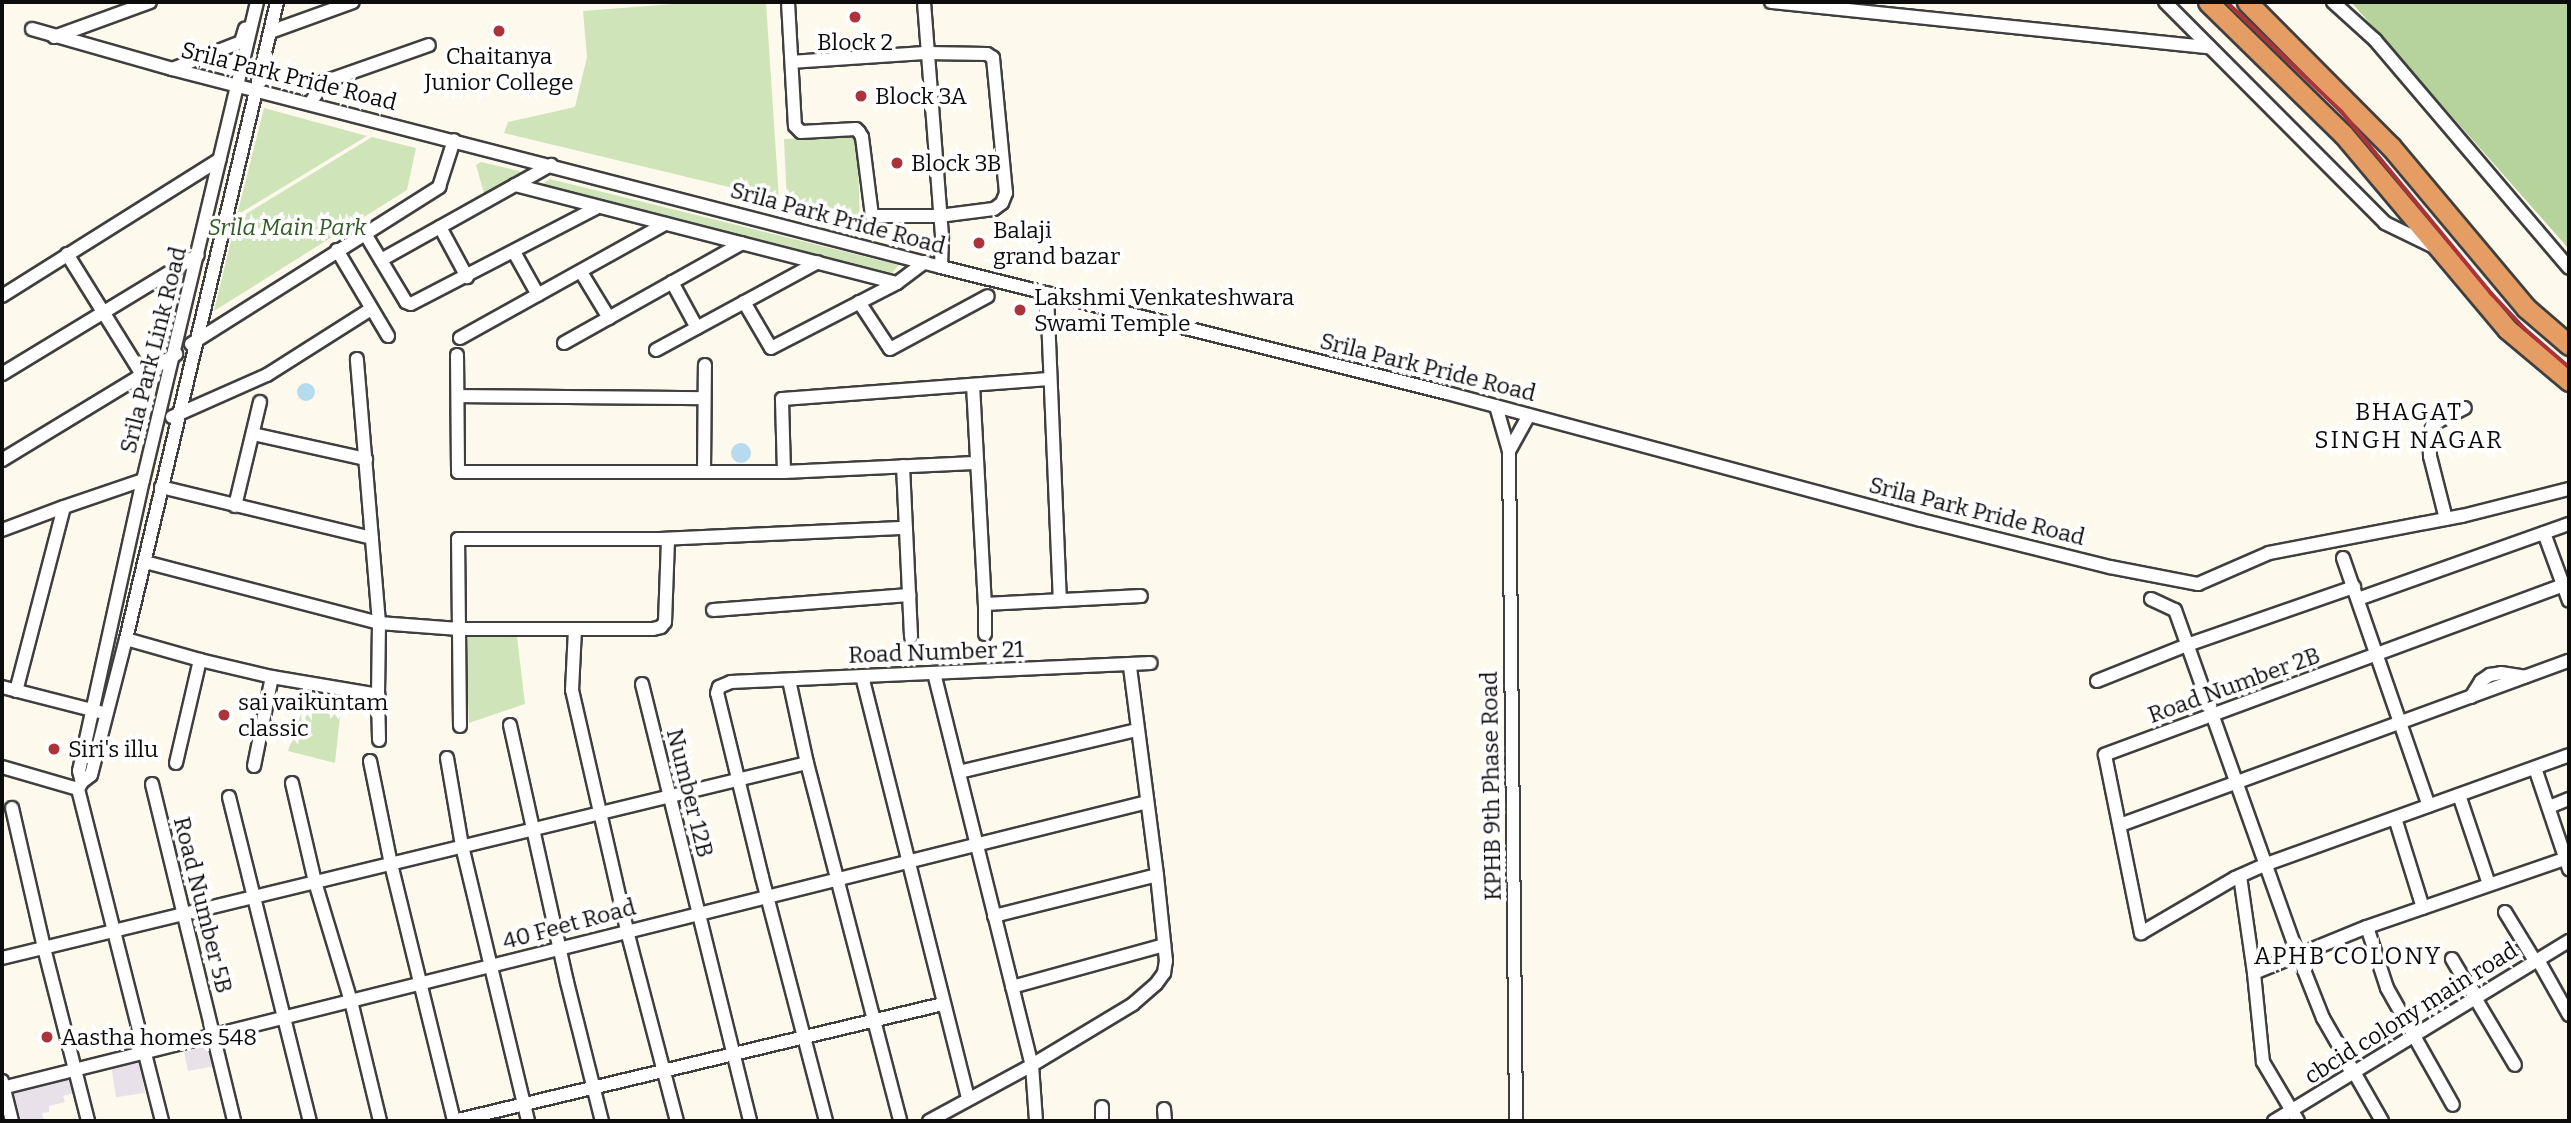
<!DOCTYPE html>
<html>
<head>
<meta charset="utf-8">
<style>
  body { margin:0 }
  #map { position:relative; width:2571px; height:1123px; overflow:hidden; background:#fdfaed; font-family:Bitter,serif }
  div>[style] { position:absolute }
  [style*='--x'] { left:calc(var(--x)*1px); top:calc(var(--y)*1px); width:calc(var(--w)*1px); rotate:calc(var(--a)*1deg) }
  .industrial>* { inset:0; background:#e9e1ea; transform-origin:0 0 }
  .green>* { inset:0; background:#d0e4ba }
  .forest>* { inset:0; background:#b5d39b }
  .water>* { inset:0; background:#b6dbef }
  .round { border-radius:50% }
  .roads { filter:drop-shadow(2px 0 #3f3f3f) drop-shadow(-2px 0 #3f3f3f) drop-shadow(0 2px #3f3f3f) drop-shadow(0 -2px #3f3f3f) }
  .minor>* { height:12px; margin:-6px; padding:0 6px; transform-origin:6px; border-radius:6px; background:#fff }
  .highway>* { height:19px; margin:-9.5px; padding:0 9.5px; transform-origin:9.5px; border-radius:9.5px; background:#e59d63 }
  .rail>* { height:3.5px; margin:-1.75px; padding:0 1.75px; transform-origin:1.75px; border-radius:1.75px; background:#ad333a }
  .dots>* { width:19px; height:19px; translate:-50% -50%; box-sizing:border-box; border:4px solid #fff; border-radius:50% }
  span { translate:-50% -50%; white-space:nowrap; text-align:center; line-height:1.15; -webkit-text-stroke:7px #fff; paint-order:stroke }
  .poi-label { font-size:23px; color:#0c0c0c }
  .left { translate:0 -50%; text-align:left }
  .street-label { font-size:23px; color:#0c0c0c }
  .park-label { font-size:23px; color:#305c23; font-style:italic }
  .neighbourhood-label { font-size:24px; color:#0c0c0c; letter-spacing:2px }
  .frame { position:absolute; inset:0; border:4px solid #0c0c0c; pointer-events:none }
</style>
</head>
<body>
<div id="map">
  <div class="industrial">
    <i style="clip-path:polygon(209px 1045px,216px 1066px,188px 1071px,184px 1052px)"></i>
    <i style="left:140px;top:1063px;width:30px;height:29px;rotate:81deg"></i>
    <i style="clip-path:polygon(71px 1079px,74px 1093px,63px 1096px,65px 1102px,49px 1106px,49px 1112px,42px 1113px,44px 1121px,21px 1121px,14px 1093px)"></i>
  </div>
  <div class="green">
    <i style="clip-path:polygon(699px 2px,766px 2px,779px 199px,504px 133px,508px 122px,575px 107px,587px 57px,583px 11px)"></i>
    <i style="clip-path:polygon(264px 108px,367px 136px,237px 215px)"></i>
    <i style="clip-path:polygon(857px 136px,860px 221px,787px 204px,784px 139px)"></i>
    <i style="clip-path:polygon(372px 137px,416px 148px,407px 190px,214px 311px,236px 220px)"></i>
    <i style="clip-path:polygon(481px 162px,519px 171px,524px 176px,485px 197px,476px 165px)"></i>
    <i style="clip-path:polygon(550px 179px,899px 265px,892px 273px,541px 185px)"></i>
    <i style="clip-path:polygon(465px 635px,517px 637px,525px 704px,469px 723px)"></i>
    <i style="clip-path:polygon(297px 694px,342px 697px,335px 763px,288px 751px,302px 711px)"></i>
  </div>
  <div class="forest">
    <i style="clip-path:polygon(2351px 2px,2569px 2px,2569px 249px)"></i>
  </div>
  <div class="water">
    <i class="round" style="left:297px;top:383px;width:18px;height:18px"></i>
    <i class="round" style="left:731px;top:443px;width:20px;height:20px"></i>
  </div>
  <div class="roads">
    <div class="minor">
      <i style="--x:257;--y:2;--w:491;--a:103.4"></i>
      <i style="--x:143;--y:480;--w:298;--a:102.4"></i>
      <i style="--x:79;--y:771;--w:11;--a:75"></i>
      <i style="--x:82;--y:782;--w:11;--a:-38"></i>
      <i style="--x:91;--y:775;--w:140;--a:-75.6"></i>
      <i style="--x:126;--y:639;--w:655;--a:-76.66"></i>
      <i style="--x:788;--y:2;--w:124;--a:86.8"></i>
      <i style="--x:795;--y:126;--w:8;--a:45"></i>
      <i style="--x:801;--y:132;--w:55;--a:-3.1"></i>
      <i style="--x:856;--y:129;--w:4;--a:45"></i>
      <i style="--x:859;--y:132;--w:6;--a:59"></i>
      <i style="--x:862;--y:137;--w:80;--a:82.8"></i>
      <i style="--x:872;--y:216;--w:67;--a:0"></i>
      <i style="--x:939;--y:216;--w:55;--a:-7.3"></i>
      <i style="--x:994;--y:209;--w:10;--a:-37"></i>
      <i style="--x:1002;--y:203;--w:11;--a:-68"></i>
      <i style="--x:1006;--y:193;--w:136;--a:-95.5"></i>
      <i style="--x:993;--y:58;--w:7;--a:-146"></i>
      <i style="--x:987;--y:54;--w:61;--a:-179.1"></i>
      <i style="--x:926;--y:53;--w:134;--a:176.2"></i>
      <i style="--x:924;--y:2;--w:237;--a:85.6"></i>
      <i style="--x:942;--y:238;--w:29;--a:92"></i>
      <i style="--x:1771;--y:2;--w:441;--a:5.9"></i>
      <i style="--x:2165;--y:2;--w:312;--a:45.1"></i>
      <i style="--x:2385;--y:223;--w:55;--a:26.1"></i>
      <i style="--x:2333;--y:2;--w:57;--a:42.1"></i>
      <i style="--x:2375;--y:40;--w:299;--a:49.6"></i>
      <i style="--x:32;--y:29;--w:146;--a:15.9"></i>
      <i style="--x:172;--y:69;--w:794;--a:14.44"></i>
      <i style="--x:941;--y:267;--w:521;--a:13.98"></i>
      <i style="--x:1447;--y:393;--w:491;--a:15"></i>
      <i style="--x:1921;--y:520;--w:195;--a:14"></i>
      <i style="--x:2110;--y:567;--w:90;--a:10.9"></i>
      <i style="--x:2198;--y:584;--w:77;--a:-23.6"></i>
      <i style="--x:2269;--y:553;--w:197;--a:-10.9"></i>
      <i style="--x:2462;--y:516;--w:110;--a:-14.2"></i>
      <i style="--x:270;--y:32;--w:88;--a:-19.9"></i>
      <i style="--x:54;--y:37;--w:102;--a:-20"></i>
      <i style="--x:172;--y:69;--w:74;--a:-21.4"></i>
      <i style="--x:241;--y:42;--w:14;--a:-73"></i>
      <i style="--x:311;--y:102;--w:24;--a:-57"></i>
      <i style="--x:324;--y:82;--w:111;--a:-19.4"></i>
      <i style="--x:515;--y:185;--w:394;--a:14.4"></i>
      <i style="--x:440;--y:227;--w:57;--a:61.6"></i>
      <i style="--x:364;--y:232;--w:82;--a:59"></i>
      <i style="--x:406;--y:302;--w:5;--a:22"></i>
      <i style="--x:411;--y:304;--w:208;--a:-27.4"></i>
      <i style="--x:337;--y:250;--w:100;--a:59.3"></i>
      <i style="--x:514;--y:252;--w:49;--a:60.8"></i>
      <i style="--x:67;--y:254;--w:144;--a:58.1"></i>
      <i style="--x:381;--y:260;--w:195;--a:-29.2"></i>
      <i style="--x:581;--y:272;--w:54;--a:58.7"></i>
      <i style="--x:672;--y:282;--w:52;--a:61.5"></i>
      <i style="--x:1047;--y:293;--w:306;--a:87.6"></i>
      <i style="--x:2;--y:296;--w:257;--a:-32.1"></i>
      <i style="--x:744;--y:302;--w:53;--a:59.6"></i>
      <i style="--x:771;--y:348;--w:142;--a:-27.3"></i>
      <i style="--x:897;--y:283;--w:35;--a:-37"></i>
      <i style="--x:859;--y:302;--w:56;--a:56.6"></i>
      <i style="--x:890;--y:349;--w:111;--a:-28.4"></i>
      <i style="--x:460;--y:338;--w:235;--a:-29.1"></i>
      <i style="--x:564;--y:343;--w:204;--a:-29.3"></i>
      <i style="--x:191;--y:344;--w:294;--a:-32.3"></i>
      <i style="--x:439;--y:187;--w:49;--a:-72.3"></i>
      <i style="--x:656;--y:350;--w:184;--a:-28.5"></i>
      <i style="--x:457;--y:355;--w:117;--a:89.5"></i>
      <i style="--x:458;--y:472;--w:326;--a:0"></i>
      <i style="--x:784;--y:472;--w:193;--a:-2.7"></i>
      <i style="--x:2;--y:374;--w:229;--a:-31.3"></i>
      <i style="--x:973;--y:385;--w:219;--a:86.9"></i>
      <i style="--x:985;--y:604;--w:156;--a:-2.9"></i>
      <i style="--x:458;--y:396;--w:246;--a:0.5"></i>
      <i style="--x:1496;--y:406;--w:47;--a:73.9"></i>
      <i style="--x:1509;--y:451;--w:670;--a:89.4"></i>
      <i style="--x:172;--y:417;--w:104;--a:-23.9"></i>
      <i style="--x:267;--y:375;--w:123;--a:-32.4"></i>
      <i style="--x:253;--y:434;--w:116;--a:12.5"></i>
      <i style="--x:1509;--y:451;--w:41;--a:-60.9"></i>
      <i style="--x:2;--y:460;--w:204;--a:-31.3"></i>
      <i style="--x:903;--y:466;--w:171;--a:87.3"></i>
      <i style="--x:704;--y:472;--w:107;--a:-89.5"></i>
      <i style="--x:784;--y:472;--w:73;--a:-91.6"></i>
      <i style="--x:782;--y:399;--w:268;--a:-4.3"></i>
      <i style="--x:161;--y:487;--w:217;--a:13.6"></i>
      <i style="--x:235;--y:506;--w:107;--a:-76.5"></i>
      <i style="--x:64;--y:507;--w:83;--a:-18.9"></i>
      <i style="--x:2446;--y:519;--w:65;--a:-104.3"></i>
      <i style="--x:2430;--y:456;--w:23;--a:-92"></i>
      <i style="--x:2429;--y:433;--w:14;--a:-54"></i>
      <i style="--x:2437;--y:422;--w:31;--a:-27"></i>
      <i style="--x:2;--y:530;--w:66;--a:-20.4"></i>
      <i style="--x:64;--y:507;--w:190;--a:104.6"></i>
      <i style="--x:2544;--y:533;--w:72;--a:69.8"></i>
      <i style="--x:2343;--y:558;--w:262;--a:70.9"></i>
      <i style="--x:145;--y:562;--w:242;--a:14.6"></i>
      <i style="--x:379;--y:623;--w:80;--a:4.3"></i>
      <i style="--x:459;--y:629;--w:194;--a:0"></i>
      <i style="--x:653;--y:629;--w:8;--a:-14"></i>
      <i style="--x:661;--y:627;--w:6;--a:-51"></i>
      <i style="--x:665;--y:622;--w:83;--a:-87.9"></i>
      <i style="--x:2569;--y:583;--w:495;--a:159.7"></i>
      <i style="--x:2105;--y:755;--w:182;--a:78.6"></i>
      <i style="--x:2141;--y:933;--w:109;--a:-30.3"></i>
      <i style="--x:2235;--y:878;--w:32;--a:-24"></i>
      <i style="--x:2264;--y:865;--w:324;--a:-19.8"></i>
      <i style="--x:2151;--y:599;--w:26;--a:25"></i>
      <i style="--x:2175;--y:610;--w:366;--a:70.4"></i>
      <i style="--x:2298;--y:955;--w:68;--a:68.4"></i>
      <i style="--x:2323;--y:1018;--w:119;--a:60.2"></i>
      <i style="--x:2358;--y:599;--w:224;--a:-19.6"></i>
      <i style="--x:985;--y:604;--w:30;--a:90"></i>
      <i style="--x:713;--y:610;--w:197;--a:-4.4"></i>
      <i style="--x:575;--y:629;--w:61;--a:92.8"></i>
      <i style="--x:572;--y:690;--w:247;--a:77.1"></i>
      <i style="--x:627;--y:931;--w:196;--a:75.3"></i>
      <i style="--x:126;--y:639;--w:77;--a:15.8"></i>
      <i style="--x:200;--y:660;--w:74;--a:13.3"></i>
      <i style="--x:272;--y:677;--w:108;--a:9.6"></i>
      <i style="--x:378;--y:695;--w:72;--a:-89.2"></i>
      <i style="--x:379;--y:623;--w:265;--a:-94.8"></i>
      <i style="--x:934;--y:673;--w:404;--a:76"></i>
      <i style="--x:1032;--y:1065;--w:56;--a:85.9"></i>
      <i style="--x:862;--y:676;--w:436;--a:75.9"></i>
      <i style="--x:789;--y:680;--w:85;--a:77.8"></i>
      <i style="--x:807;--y:763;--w:370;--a:75.4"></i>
      <i style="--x:2097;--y:681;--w:97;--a:-21.8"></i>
      <i style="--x:2187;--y:645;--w:177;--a:-19.2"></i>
      <i style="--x:642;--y:684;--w:450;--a:76.1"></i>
      <i style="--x:2;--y:687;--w:101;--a:14.3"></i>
      <i style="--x:378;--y:695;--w:45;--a:88.7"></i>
      <i style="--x:2471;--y:697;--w:19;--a:-58"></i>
      <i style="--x:2481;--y:681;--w:11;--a:-34"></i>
      <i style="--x:2490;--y:675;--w:11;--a:-10"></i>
      <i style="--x:2501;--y:673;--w:24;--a:9"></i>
      <i style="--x:510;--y:725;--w:263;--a:77.5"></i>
      <i style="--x:567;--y:982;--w:143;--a:75.9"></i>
      <i style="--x:460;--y:726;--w:187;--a:-90.6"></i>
      <i style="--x:458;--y:539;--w:202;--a:0"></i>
      <i style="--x:660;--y:539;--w:246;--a:-2.6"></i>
      <i style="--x:447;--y:758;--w:89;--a:80.3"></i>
      <i style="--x:462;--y:846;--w:283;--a:76.5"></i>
      <i style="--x:370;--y:761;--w:105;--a:78.5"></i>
      <i style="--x:391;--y:864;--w:265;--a:76.2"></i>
      <i style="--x:454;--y:1121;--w:503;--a:-13.46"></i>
      <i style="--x:176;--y:763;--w:106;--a:-76.9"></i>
      <i style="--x:254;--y:766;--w:91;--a:-78.6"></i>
      <i style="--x:2;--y:767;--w:79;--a:16.1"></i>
      <i style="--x:2535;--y:768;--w:107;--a:71.4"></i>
      <i style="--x:959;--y:772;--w:183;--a:-13.3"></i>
      <i style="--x:82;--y:782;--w:8;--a:120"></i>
      <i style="--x:78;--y:789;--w:342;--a:75.8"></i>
      <i style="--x:292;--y:783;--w:102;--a:76.9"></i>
      <i style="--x:315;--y:882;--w:124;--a:73.2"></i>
      <i style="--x:351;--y:1001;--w:123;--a:76.4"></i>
      <i style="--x:152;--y:784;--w:347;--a:76.3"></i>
      <i style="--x:2459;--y:795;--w:94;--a:71.4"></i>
      <i style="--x:229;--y:797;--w:334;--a:76"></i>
      <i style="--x:2549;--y:807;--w:22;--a:-22"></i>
      <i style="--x:12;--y:808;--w:144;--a:77.1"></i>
      <i style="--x:44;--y:948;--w:179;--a:75.7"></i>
      <i style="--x:2395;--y:818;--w:94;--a:72.7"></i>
      <i style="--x:2120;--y:825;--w:478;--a:-20.1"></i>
      <i style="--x:2240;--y:876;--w:98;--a:81.8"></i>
      <i style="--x:2505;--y:912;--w:57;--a:58.5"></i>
      <i style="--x:994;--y:916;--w:168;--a:-14.1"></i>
      <i style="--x:2367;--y:927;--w:64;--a:71.8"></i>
      <i style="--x:2387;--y:988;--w:134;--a:60.6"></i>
      <i style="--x:2;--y:958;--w:828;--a:-13.62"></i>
      <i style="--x:2452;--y:959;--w:123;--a:59.3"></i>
      <i style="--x:2538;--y:960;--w:63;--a:60.6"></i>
      <i style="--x:1012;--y:987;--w:158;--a:-15.4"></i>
      <i style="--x:2;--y:1081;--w:41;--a:76"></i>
      <i style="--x:2;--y:1088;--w:1180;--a:-14.02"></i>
      <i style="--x:1102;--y:1107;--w:14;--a:90"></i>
      <i style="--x:1164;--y:1109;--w:12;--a:85"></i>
      <i style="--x:826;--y:1121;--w:252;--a:-104.7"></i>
      <i style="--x:762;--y:877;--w:189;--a:-103.7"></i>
      <i style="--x:717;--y:693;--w:6;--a:-72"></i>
      <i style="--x:719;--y:687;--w:13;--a:-23"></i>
      <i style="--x:731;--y:682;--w:420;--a:-2.6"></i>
      <i style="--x:929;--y:1121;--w:117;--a:-28.5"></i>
      <i style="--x:1032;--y:1065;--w:118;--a:-31.1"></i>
      <i style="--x:1133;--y:1004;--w:30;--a:-41"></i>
      <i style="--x:1156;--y:984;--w:14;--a:-54"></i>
      <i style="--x:1164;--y:973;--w:12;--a:-81"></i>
      <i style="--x:1166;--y:961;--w:86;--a:-96"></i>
      <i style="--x:1157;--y:875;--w:211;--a:-97.4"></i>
      <i style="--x:2274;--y:1121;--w:346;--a:-31.4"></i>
      <i style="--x:2298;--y:1121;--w:69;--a:-120.7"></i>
      <i style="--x:2263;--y:1062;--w:89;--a:-95.8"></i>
      <i style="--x:2254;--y:973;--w:122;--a:-22.2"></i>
      <i style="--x:2367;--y:927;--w:208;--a:-19"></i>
    </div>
    <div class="highway">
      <i style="--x:2208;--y:2;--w:189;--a:44.4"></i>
      <i style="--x:2343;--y:134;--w:255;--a:49.9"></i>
      <i style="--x:2507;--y:329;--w:81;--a:40"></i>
      <i style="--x:2247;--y:2;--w:204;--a:45.2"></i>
      <i style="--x:2391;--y:147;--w:210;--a:50"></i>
      <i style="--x:2526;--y:308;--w:57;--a:40.7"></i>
    </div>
  </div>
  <div class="rail">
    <i style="--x:2227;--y:2;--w:159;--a:43.7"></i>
    <i style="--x:2342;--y:112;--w:234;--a:50.5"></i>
    <i style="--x:2491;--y:293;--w:48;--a:46.7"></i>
    <i style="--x:2524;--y:328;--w:60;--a:40.9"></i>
  </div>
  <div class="dots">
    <i style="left:855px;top:17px;background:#ad333a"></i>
    <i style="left:499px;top:31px;background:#ad333a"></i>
    <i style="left:861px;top:96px;background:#ad333a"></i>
    <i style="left:897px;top:163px;background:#ad333a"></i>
    <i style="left:979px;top:243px;background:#ad333a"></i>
    <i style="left:1020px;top:310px;background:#ad333a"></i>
    <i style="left:224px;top:715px;background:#ad333a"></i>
    <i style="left:54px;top:749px;background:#ad333a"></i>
    <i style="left:47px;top:1037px;background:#ad333a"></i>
  </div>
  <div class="poi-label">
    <span style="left:855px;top:42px">Block 2</span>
    <span style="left:499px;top:69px">Chaitanya<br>Junior College</span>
    <span class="left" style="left:875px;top:96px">Block 3A</span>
    <span class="left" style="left:911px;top:163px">Block 3B</span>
    <span class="left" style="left:993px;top:243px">Balaji<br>grand bazar</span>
    <span class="left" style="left:1034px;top:310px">Lakshmi Venkateshwara<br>Swami Temple</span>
    <span class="left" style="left:238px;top:715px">sai vaikuntam<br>classic</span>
    <span class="left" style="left:68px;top:749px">Siri's illu</span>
    <span class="left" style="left:61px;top:1037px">Aastha homes 548</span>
  </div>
  <div class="street-label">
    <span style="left:289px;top:76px;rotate:14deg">Srila Park Pride Road</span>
    <span style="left:838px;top:218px;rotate:15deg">Srila Park Pride Road</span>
    <span style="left:153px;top:350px;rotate:-76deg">Srila Park Link Road</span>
    <span style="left:1428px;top:367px;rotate:14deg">Srila Park Pride Road</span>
    <span style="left:1977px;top:511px;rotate:14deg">Srila Park Pride Road</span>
    <span style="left:936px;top:652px;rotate:-2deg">Road Number 21</span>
    <span style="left:2234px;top:685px;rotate:-20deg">Road Number 2B</span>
    <span style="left:1491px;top:786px;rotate:-91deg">KPHB 9th Phase Road</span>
    <span style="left:690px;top:793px;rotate:76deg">Number 12B</span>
    <span style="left:203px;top:905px;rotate:76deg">Road Number 5B</span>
    <span style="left:569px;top:924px;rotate:-15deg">40 Feet Road</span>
    <span style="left:2411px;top:1013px;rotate:-32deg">cbcid colony main road</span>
  </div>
  <div class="park-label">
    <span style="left:287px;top:227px">Srila Main Park</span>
  </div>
  <div class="neighbourhood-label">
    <span style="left:2409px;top:427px">BHAGAT<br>SINGH NAGAR</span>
    <span style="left:2348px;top:957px">APHB COLONY</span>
  </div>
  <div class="frame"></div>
</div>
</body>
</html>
